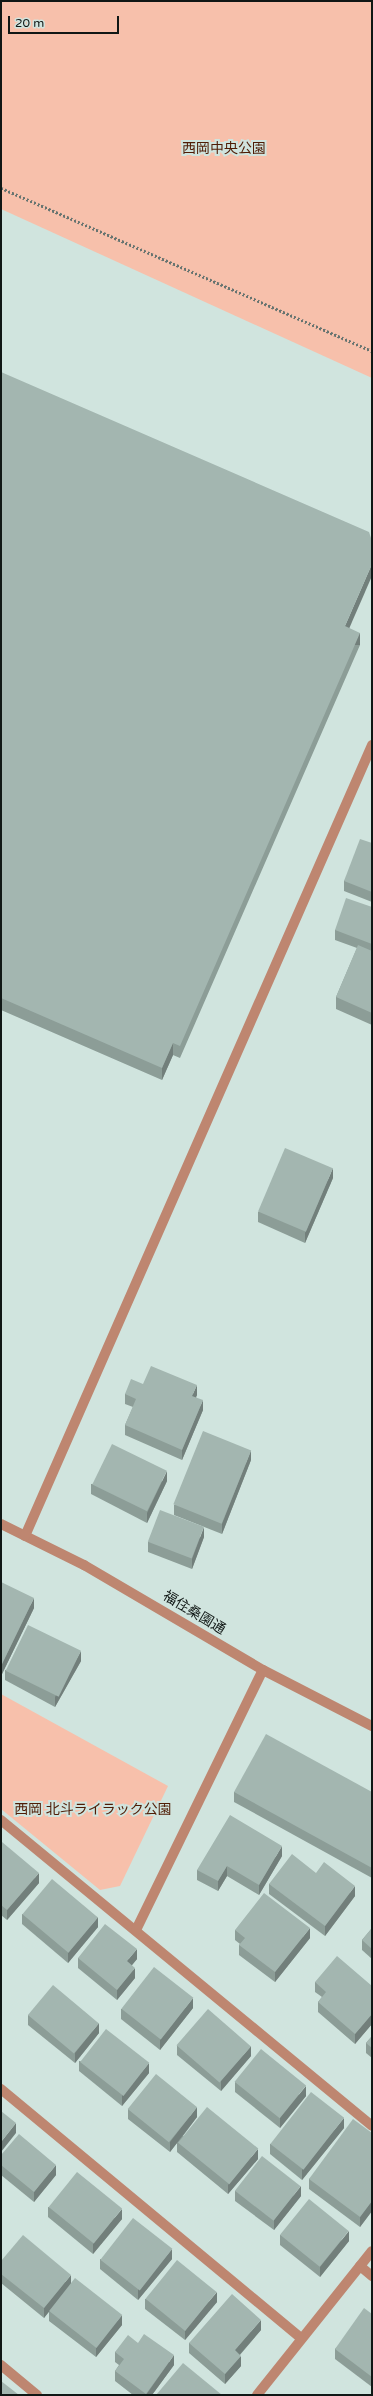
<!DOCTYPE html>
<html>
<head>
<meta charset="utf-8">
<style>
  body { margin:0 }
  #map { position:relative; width:373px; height:2396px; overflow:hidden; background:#d0e4de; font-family:"Varela Round","Noto Sans JP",sans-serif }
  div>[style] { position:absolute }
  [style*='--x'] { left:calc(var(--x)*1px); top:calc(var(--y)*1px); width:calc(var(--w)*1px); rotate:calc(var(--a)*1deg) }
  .green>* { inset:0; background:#f7c0ab }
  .path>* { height:2.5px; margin-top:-1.25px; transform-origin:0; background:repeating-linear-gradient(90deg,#677470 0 2px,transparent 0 4px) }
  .minor>* { height:10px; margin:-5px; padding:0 5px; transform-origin:5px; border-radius:5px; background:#be8670 }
  .tertiary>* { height:10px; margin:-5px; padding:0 5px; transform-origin:5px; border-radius:5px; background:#be8670 }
  .wall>* { inset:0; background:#8c9d97 }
  .shaded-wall>* { inset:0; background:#727f7b; transform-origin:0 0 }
  .building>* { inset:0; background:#a3b6b0; transform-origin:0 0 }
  span { translate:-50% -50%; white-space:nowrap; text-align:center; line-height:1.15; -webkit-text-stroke:4px #d0e4de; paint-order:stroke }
  .park-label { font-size:14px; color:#4f1c05 }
  .street-label { font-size:14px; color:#101715 }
  .frame { position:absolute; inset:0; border:2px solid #101715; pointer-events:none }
  .scale { position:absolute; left:8px; top:16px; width:111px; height:18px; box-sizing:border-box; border:2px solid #101715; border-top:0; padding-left:5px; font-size:12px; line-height:14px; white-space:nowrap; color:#101715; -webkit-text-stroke:3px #d0e4de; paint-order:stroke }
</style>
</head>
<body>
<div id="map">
  <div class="green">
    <i style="clip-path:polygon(1px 1px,372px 1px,372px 378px,1px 209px)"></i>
    <i style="clip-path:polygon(1px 1694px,168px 1786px,120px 1886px,100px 1890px,1px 1809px)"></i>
  </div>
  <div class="path">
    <i style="--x:1;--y:188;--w:405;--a:23.7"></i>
  </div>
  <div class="minor">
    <i style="--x:1;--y:1820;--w:481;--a:39.5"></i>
    <i style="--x:136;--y:1930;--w:289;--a:-64"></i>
    <i style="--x:1;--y:2089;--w:390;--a:39.7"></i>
    <i style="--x:360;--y:2266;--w:16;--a:40"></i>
    <i style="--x:1;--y:2365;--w:47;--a:39.8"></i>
    <i style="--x:257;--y:2395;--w:184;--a:-51.4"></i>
  </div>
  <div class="tertiary">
    <i style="--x:1;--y:1524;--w:93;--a:26.3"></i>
    <i style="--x:84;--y:1565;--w:208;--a:30.4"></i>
    <i style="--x:263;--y:1670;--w:123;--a:27.2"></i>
    <i style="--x:25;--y:1536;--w:864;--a:-66.31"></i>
  </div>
  <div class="wall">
    <i style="clip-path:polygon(1px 372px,349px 628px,360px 645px,180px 1058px,173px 1055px,162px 1080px,1px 1010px)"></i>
    <i style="clip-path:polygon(372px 843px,372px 902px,344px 891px,344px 881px)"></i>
    <i style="clip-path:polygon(372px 907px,372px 1025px,336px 1009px,336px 997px,357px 948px,335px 940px,335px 930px)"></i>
    <i style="clip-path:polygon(333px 1178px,305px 1243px,258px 1222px,258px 1212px)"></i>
    <i style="clip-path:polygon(143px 1384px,197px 1395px,196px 1397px,203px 1410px,182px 1460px,125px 1435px,125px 1425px,133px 1407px,125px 1404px,125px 1394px)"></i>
    <i style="clip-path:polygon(251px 1460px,222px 1534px,174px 1515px,174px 1505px)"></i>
    <i style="clip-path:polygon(167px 1481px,147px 1523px,91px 1494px,91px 1484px)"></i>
    <i style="clip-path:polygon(204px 1537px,192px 1569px,148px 1552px,148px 1542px)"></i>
    <i style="clip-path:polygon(1px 1582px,34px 1608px,2px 1674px,1px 1673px)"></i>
    <i style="clip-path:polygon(81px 1661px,55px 1707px,5px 1680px,5px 1670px)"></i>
    <i style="clip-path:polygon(234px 1792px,372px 1792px,372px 1878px,234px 1802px)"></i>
    <i style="clip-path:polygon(1px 1843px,39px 1883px,7px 1920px,1px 1915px)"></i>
    <i style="clip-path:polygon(282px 1856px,259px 1895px,227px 1876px,218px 1891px,197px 1880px,197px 1870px)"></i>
    <i style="clip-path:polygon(316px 1873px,355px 1896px,325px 1936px,269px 1894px,269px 1884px)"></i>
    <i style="clip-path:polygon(22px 1914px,98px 1927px,68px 1963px,22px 1924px)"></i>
    <i style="clip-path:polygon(372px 1928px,372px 1959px,362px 1950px,362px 1940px)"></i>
    <i style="clip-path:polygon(235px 1930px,310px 1938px,275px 1982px,239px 1955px,239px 1945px,240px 1944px,235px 1940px)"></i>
    <i style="clip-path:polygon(78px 1958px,137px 1959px,132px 1965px,135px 1978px,117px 2000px,78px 1968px)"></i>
    <i style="clip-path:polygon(315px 1982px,372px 1986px,372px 2024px,355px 2044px,318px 2012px,318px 2002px,322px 1997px,315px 1992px)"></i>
    <i style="clip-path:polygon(193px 2008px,160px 2050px,121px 2019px,121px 2009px)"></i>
    <i style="clip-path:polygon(28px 2015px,99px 2033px,75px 2063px,28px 2025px)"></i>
    <i style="clip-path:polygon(372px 2036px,372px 2058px,366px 2053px,366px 2043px)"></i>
    <i style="clip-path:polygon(177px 2045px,251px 2056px,221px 2091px,177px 2055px)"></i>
    <i style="clip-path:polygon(79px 2061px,149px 2073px,122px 2106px,79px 2071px)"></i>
    <i style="clip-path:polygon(235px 2082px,306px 2096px,280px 2128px,235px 2092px)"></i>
    <i style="clip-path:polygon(128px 2109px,197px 2117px,183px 2136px,258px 2159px,228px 2194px,177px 2152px,177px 2143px,170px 2152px,128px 2119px)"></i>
    <i style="clip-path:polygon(344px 2128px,302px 2180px,270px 2154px,270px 2144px)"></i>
    <i style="clip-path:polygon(372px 2133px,372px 2211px,360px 2227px,309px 2189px,309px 2179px)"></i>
    <i style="clip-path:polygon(1px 2155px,56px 2175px,34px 2202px,1px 2175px)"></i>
    <i style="clip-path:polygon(235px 2191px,301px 2196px,274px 2230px,235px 2201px)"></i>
    <i style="clip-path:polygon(48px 2207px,122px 2219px,93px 2254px,48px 2217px)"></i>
    <i style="clip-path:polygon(280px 2235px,349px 2241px,320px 2277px,280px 2245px)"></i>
    <i style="clip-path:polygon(100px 2259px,172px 2259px,138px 2300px,100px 2269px)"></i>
    <i style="clip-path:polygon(1px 2261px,71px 2284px,122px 2325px,96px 2357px,49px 2321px,49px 2311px,44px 2318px,1px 2283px)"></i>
    <i style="clip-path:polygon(145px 2299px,217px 2302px,185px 2340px,145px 2309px)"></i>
    <i style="clip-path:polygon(372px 2314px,372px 2387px,335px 2359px,335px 2349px)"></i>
    <i style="clip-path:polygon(261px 2330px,240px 2355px,241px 2366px,225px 2384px,189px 2353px,189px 2343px)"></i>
    <i style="clip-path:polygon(138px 2343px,174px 2365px,152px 2395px,133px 2395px,115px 2381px,115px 2371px,119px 2365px,115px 2362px,115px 2352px)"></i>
  </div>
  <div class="shaded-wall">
    <i style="clip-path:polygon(372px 564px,372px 576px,345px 638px,345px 626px)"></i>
    <i style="left:360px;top:633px;width:12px;height:451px;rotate:90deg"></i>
    <i style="clip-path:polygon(173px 1043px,173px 1055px,162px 1080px,162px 1068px)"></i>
    <i style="clip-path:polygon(333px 1168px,333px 1178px,305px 1243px,305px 1233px)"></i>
    <i style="clip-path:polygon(197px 1385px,197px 1395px,192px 1406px,192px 1396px)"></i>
    <i style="clip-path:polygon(203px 1400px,203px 1410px,182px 1460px,182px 1450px)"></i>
    <i style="clip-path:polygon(251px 1450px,251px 1460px,222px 1534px,222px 1524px)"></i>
    <i style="clip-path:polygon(167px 1471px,167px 1481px,147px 1523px,147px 1513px)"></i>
    <i style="clip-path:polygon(204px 1527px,204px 1537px,192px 1569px,192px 1559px)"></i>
    <i style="clip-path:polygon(34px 1598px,34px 1608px,2px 1674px,2px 1664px)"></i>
    <i style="clip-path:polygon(81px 1651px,81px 1661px,55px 1707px,55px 1697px)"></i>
    <i style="clip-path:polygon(282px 1846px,282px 1856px,259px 1895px,259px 1885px)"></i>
    <i style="clip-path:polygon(227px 1866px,227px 1876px,218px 1891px,218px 1881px)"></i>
    <i style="clip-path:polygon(39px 1873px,39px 1883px,7px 1920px,7px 1910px)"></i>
    <i style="clip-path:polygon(355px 1886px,355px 1896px,325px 1936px,325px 1926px)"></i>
    <i style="clip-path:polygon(98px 1917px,98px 1927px,68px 1963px,68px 1953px)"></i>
    <i style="clip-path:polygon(310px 1928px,310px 1938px,275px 1982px,275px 1972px)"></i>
    <i style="clip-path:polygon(137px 1949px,137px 1959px,127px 1971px,127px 1961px)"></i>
    <i style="clip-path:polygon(135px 1968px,135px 1978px,117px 2000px,117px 1990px)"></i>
    <i style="clip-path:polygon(193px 1998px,193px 2008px,160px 2050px,160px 2040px)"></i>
    <i style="clip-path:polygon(372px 2014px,372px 2024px,355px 2044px,355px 2034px)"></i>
    <i style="clip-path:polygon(99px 2023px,99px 2033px,75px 2063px,75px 2053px)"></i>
    <i style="clip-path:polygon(251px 2046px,251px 2056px,221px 2091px,221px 2081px)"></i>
    <i style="clip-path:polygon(149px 2063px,149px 2073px,122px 2106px,122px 2096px)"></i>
    <i style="clip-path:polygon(306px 2086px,306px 2096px,280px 2128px,280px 2118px)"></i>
    <i style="clip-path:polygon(197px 2107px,197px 2117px,170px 2152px,170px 2142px)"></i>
    <i style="clip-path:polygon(344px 2118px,344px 2128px,302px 2180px,302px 2170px)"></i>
    <i style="clip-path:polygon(16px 2123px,16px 2133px,1px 2152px,1px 2142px)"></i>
    <i style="clip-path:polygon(258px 2149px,258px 2159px,228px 2194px,228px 2185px)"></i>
    <i style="clip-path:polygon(56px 2165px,56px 2175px,34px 2202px,34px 2192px)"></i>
    <i style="clip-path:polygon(301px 2186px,301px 2196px,274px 2230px,274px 2220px)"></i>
    <i style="clip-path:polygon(372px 2201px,372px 2211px,360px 2227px,360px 2217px)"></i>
    <i style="clip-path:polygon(122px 2209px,122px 2219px,93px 2254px,93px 2244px)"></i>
    <i style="clip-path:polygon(2px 2219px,2px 2229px,1px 2231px,1px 2221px)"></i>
    <i style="clip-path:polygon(349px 2231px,349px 2241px,320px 2277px,320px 2267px)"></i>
    <i style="clip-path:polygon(172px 2249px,172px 2259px,138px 2300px,138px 2290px)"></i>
    <i style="clip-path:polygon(71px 2275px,71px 2285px,44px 2318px,44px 2308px)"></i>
    <i style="clip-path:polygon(217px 2292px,217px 2302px,185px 2340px,185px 2330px)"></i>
    <i style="clip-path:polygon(122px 2315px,122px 2325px,96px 2357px,96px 2347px)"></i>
    <i style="clip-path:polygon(261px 2320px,261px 2330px,235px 2360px,235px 2350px)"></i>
    <i style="clip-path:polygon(174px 2355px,174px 2365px,152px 2395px,146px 2395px)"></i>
    <i style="clip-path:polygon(241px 2356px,241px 2366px,225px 2384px,225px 2374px)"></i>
  </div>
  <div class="building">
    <i style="clip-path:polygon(1px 372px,369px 532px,372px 541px,372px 564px,345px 626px,360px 633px,180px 1046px,173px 1043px,162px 1068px,1px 998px)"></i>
    <i style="clip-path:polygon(360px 839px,372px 843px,372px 892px,344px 881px)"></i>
    <i style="clip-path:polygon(346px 898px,372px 907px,372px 944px,335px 930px)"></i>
    <i style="clip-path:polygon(358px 945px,372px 951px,372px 1013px,336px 997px)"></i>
    <i style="left:285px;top:1148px;width:52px;height:69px;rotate:23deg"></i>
    <i style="clip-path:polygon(151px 1366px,197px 1385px,192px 1396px,203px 1400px,182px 1450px,125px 1425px,136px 1399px,125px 1394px,131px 1379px,143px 1384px)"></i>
    <i style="left:203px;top:1431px;width:52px;height:79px;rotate:22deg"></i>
    <i style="left:112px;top:1444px;width:61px;height:45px;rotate:26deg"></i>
    <i style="left:160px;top:1510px;width:47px;height:34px;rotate:21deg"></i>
    <i style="clip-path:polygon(1px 1582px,34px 1598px,2px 1664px,1px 1663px)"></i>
    <i style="left:28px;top:1625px;width:59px;height:51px;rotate:26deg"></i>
    <i style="clip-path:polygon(266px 1734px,372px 1792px,372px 1868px,234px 1792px)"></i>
    <i style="clip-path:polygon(230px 1815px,282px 1846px,259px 1885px,227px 1866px,218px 1881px,197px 1870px)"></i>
    <i style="clip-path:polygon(2px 1842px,39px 1873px,7px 1910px,1px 1905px,1px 1843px)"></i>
    <i style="clip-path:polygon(292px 1854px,316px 1873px,324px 1862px,355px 1886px,325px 1926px,269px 1884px)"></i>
    <i style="left:52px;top:1879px;width:60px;height:46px;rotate:40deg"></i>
    <i style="clip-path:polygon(264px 1893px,310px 1928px,275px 1972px,239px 1945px,245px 1938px,235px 1930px)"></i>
    <i style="clip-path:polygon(105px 1924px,137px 1949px,127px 1961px,135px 1968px,117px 1990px,78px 1958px)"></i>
    <i style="clip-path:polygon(372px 1928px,372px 1949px,362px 1940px)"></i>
    <i style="clip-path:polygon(337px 1956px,372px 1986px,372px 2014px,355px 2034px,318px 2002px,326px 1992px,315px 1982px)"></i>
    <i style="left:154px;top:1967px;width:50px;height:53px;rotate:38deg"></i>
    <i style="left:53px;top:1985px;width:60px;height:39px;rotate:40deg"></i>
    <i style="left:208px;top:2009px;width:57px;height:48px;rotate:41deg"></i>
    <i style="left:106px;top:2029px;width:55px;height:42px;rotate:38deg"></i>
    <i style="clip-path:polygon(372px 2036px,372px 2048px,366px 2043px)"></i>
    <i style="left:261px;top:2049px;width:58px;height:42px;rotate:39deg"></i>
    <i style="left:156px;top:2074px;width:53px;height:45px;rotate:39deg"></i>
    <i style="left:311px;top:2092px;width:42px;height:66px;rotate:38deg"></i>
    <i style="left:207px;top:2107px;width:66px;height:46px;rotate:39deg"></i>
    <i style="clip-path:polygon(1px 2111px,16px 2123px,1px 2142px)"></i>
    <i style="clip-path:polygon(353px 2119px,372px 2133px,372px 2201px,360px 2217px,309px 2179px)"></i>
    <i style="clip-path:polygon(19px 2134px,56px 2165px,34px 2192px,1px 2165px,1px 2155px)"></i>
    <i style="left:262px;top:2156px;width:49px;height:44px;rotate:38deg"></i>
    <i style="left:77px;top:2172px;width:58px;height:45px;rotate:39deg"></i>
    <i style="left:309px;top:2199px;width:51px;height:46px;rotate:39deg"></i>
    <i style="left:133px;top:2218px;width:50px;height:53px;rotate:38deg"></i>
    <i style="clip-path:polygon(23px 2235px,71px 2275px,44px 2308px,1px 2274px,1px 2261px)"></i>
    <i style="left:177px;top:2260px;width:51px;height:50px;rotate:39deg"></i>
    <i style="left:75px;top:2278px;width:60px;height:42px;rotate:38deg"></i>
    <i style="clip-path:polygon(232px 2294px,261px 2320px,235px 2350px,241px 2356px,225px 2374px,189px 2343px)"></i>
    <i style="clip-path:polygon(364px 2308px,372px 2314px,372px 2377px,335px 2349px)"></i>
    <i style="clip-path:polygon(144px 2334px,174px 2355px,146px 2394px,115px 2371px,124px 2359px,115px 2352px,128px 2335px,138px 2343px)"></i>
    <i style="clip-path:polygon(183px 2363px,222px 2395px,156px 2395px)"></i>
    <i style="clip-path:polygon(1px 2381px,19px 2395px,1px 2395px)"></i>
  </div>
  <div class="park-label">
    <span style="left:224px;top:149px">西岡中央公園</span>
    <span style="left:93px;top:1810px">西岡 北斗ライラック公園</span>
  </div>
  <div class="street-label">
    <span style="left:194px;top:1613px;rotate:31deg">福住桑園通</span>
  </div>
  <div class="frame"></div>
  <div class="scale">20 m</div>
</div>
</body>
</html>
